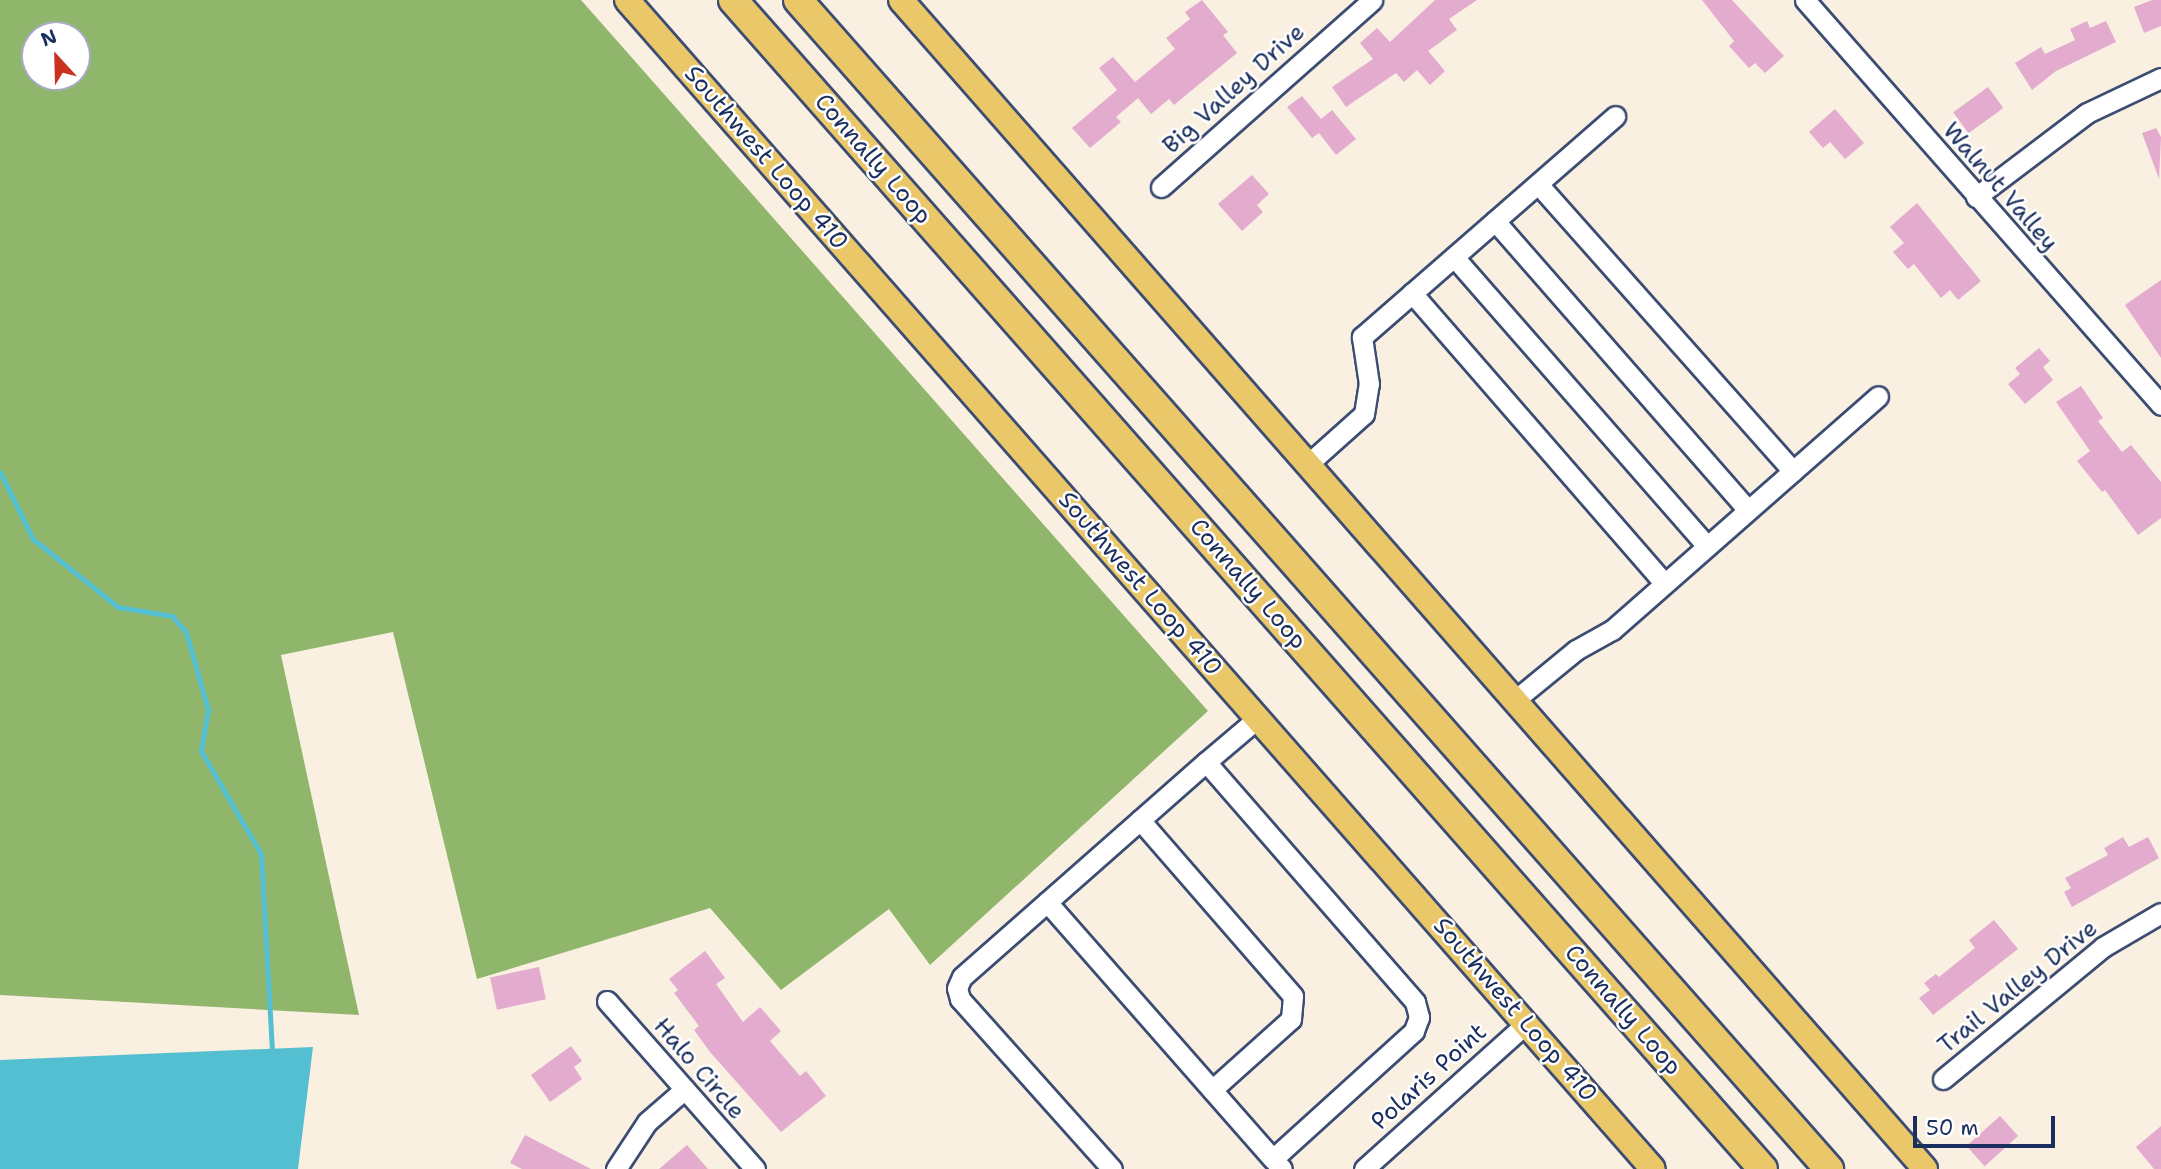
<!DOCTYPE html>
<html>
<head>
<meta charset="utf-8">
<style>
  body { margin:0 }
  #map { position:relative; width:2161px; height:1169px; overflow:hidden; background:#f9f0e2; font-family:"Shantell Sans",sans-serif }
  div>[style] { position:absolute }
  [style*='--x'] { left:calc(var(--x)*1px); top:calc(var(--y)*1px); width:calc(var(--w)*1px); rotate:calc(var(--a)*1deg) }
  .forest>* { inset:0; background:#90b66b }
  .water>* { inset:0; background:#55bfd2 }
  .stream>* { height:5px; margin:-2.5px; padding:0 2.5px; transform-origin:2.5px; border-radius:2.5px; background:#55bfd2 }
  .building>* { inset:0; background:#e3abce; transform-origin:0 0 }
  .roads { filter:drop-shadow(2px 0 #3c4c72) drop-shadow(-2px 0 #3c4c72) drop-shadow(0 2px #3c4c72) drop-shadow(0 -2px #3c4c72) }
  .minor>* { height:19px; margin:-9.5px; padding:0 9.5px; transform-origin:9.5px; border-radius:9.5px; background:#fff }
  .major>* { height:24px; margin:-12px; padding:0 12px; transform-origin:12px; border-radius:12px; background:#eac769 }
  .highway>* { height:28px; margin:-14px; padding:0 14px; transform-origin:14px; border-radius:14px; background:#eac769 }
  span { translate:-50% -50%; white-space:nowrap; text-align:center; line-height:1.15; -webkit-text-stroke:5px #fff; paint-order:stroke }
  .street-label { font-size:24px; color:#1b2f5e }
  .north { position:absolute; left:21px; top:21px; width:70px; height:70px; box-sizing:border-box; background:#fff; border:2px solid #a4acbf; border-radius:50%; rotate:338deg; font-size:19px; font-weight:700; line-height:28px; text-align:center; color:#1b2f5e }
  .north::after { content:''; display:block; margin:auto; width:24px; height:32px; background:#c8321e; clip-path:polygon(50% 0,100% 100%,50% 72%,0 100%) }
  .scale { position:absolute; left:1913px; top:1116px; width:142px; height:32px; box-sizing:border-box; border:4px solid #1b2f5e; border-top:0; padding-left:9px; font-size:21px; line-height:24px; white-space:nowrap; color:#1b2f5e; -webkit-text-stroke:5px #fff; paint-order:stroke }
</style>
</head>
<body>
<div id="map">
  <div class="forest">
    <i style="clip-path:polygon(evenodd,0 0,581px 0,1208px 711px,930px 965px,889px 909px,781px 990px,710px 908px,477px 979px,393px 632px,281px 655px,359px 1015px,0 995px,0 0,35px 35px,77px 35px,77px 77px,35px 77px,35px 35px)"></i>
  </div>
  <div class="water">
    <i style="clip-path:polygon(313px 1047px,298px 1169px,0 1169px,0 1060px)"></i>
  </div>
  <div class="stream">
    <i style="--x:0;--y:472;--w:75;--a:63.8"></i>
    <i style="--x:33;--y:539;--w:109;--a:38.7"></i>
    <i style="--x:118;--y:607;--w:55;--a:9.5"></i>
    <i style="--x:172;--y:616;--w:21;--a:49"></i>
    <i style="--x:186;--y:632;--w:81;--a:74.2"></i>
    <i style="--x:208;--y:710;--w:42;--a:99.7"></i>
    <i style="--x:201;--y:751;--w:119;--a:59.8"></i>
    <i style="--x:261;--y:854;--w:199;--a:86.8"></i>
  </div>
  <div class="building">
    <i style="clip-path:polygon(1202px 0,1228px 32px,1223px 35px,1237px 53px,1174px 105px,1169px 99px,1151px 114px,1138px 98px,1116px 117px,1121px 122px,1090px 148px,1072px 128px,1117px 90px,1099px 68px,1113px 57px,1135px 82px,1175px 49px,1166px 38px,1190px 19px,1185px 12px)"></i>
    <i style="clip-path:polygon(1435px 0,1477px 0,1449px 19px,1457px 30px,1428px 51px,1445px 71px,1430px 85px,1417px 70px,1404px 82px,1396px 73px,1346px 107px,1332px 87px,1373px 59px,1360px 43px,1377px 28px,1390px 42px)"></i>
    <i style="clip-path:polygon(1702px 0,1732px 0,1784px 56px,1765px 73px,1755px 63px,1749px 68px,1729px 46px,1734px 41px)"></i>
    <i style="clip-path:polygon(2152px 0,2161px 0,2161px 26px,2144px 33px,2134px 7px)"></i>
    <i style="clip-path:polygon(2087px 21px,2090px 28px,2106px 21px,2116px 42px,2056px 71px,2032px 90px,2015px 63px,2041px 47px,2045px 54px,2075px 40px,2070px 29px)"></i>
    <i style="left:1988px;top:87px;width:26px;height:43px;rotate:54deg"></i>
    <i style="clip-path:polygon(1302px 96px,1321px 119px,1332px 110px,1356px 139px,1336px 155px,1319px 133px,1312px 138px,1287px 107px)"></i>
    <i style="clip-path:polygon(1835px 109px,1864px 143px,1845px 159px,1830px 142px,1823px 148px,1809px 132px)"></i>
    <i style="clip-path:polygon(2156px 128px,2161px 137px,2159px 179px,2142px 133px)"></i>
    <i style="clip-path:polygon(1252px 175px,1269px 194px,1257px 205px,1263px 212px,1242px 231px,1218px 204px)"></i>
    <i style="clip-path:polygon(1917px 203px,1981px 281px,1958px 300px,1950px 290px,1941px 298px,1914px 264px,1908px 269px,1893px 252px,1904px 243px,1890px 227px)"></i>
    <i style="clip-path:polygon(2161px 280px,2161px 358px,2125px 305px)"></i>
    <i style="clip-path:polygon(2039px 348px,2050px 361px,2043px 367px,2053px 380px,2025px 404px,2008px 384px,2020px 374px,2015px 368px)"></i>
    <i style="clip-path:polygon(2081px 386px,2103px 418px,2098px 421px,2122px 452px,2131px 445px,2161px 482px,2161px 518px,2138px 535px,2105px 490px,2102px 492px,2077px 461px,2090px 451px,2056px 402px)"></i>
    <i style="clip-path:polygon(2123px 837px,2129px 847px,2148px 837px,2159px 858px,2072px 907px,2064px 892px,2071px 888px,2065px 878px,2108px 855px,2104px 848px)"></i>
    <i style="clip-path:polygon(1994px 920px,2018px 949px,1933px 1015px,1919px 998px,1930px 990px,1924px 983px,1936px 974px,1939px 977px,1975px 948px,1969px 940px)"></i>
    <i style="clip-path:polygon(705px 951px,725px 978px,716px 984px,743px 1022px,760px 1007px,781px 1031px,770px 1041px,800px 1076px,806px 1071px,826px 1096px,781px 1132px,710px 1052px,694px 1030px,699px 1026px,674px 993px,678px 990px,669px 979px)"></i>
    <i style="left:539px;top:967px;width:33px;height:50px;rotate:78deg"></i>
    <i style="clip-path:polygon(571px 1046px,582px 1061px,574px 1067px,582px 1079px,550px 1102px,531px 1075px)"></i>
    <i style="left:2000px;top:1116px;width:27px;height:45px;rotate:48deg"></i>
    <i style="clip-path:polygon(2161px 1126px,2161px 1169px,2154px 1169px,2136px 1147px)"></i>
    <i style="clip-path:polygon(525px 1135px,591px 1169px,522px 1169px,510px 1163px)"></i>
    <i style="clip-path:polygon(687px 1145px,708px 1169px,659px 1169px)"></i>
  </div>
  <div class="roads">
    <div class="minor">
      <i style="--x:1805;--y:0;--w:539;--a:48.68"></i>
      <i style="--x:1538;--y:184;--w:384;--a:48.4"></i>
      <i style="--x:1161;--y:187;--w:282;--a:-41.5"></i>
      <i style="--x:1976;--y:197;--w:139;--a:-37.1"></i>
      <i style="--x:2087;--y:113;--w:82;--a:-25.3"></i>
      <i style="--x:1495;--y:221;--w:384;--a:48.8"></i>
      <i style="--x:1454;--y:257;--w:384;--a:48.8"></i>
      <i style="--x:1412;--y:293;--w:384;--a:49"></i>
      <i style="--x:1308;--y:464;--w:75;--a:-41.8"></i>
      <i style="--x:1364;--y:414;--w:30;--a:-81"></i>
      <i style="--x:1369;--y:384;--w:48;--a:-98.5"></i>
      <i style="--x:1362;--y:337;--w:336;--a:-41.1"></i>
      <i style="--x:1515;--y:700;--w:79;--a:-39.3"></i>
      <i style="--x:1576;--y:650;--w:41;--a:-29.1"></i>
      <i style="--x:1612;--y:630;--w:354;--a:-41.3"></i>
      <i style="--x:1258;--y:718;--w:68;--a:139.8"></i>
      <i style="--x:1206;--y:762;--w:318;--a:48.9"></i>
      <i style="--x:1415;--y:1002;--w:16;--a:75"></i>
      <i style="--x:1419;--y:1017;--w:15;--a:110"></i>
      <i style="--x:1414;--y:1031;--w:190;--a:137.8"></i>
      <i style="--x:1273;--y:1159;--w:13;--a:48"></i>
      <i style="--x:1140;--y:820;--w:233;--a:49"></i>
      <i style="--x:1293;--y:996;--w:23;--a:95"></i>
      <i style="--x:1291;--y:1019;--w:106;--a:138.1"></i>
      <i style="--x:1047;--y:902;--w:342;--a:48.7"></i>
      <i style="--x:607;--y:1001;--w:224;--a:48.6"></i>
      <i style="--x:1943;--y:1079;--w:207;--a:-39.5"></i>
      <i style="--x:2103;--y:947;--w:67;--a:-30.4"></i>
      <i style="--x:616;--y:1169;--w:56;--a:-56.6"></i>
      <i style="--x:647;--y:1122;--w:50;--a:-41"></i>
      <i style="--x:1112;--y:1169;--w:228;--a:-131.8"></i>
      <i style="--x:960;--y:999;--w:11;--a:-105"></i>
      <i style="--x:957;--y:988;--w:12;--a:-66"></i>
      <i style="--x:962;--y:977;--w:325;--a:-41.4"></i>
      <i style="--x:1364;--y:1169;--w:219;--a:-41.9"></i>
    </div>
    <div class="major">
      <i style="--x:627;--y:0;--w:1555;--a:48.73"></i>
      <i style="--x:901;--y:0;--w:1554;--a:48.78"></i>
    </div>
    <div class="highway">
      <i style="--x:733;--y:0;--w:1558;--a:48.62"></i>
      <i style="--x:798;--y:0;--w:1559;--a:48.59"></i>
    </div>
  </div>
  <div class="street-label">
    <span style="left:1234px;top:89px;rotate:-42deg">Big Valley Drive</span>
    <span style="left:766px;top:158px;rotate:49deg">Southwest Loop 410</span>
    <span style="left:873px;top:159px;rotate:49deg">Connally Loop</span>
    <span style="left:2000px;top:187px;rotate:49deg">Walnut Valley</span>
    <span style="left:1140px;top:584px;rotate:49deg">Southwest Loop 410</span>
    <span style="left:1248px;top:584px;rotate:49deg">Connally Loop</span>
    <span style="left:2018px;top:987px;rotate:-39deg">Trail Valley Drive</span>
    <span style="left:1515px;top:1010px;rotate:49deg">Southwest Loop 410</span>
    <span style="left:1623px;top:1010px;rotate:49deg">Connally Loop</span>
    <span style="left:699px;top:1069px;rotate:49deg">Halo Circle</span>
    <span style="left:1429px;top:1077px;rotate:-42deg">Polaris Point</span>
  </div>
  <div class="north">N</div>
  <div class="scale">50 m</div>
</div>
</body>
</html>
